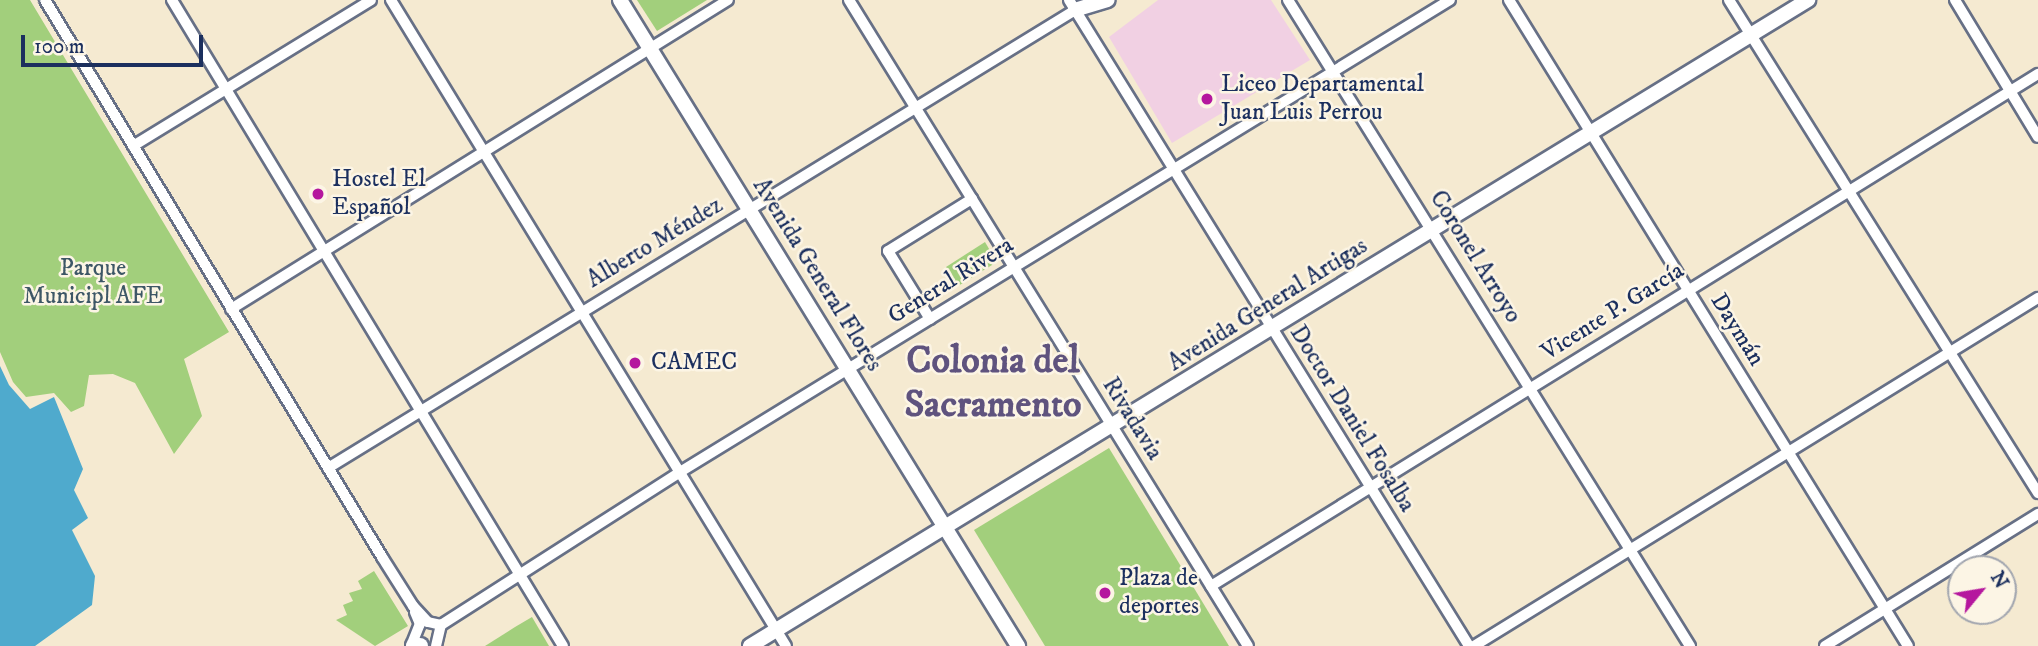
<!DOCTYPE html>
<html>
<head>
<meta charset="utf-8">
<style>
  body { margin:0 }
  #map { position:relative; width:2038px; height:646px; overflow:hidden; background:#f5ead1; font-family:"IM FELL DW Pica",serif }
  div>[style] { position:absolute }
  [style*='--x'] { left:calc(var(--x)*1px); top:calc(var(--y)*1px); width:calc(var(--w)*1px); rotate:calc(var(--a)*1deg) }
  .built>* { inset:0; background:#f1d0e3 }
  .green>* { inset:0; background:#a2cf7c }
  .water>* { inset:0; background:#4faacd }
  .roads { filter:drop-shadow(2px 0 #677086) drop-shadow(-2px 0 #677086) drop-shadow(0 2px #677086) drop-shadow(0 -2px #677086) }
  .street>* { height:10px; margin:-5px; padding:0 5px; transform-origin:5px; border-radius:5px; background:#fff }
  .secondary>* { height:14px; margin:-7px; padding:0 7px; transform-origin:7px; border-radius:7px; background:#fff }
  .primary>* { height:16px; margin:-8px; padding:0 8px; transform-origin:8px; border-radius:8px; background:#fff }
  .dots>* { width:19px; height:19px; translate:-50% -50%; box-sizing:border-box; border:4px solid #fcf5e5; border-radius:50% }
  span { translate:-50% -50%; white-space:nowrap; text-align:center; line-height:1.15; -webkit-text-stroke:5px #fcf5e5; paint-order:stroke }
  .poi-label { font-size:24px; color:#1b2f5e }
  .left { translate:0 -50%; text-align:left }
  .street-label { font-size:24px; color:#1b2f5e }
  .park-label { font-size:24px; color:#3d5766 }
  .town-label { font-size:38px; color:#5f537e; font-weight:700 }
  .north { position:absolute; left:1947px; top:555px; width:70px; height:70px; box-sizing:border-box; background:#fcf5e5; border:2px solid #a2a6af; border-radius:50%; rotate:60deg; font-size:19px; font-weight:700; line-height:28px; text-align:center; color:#1b2f5e }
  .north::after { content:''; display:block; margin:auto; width:24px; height:32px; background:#b5179e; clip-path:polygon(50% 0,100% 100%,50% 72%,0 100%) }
  .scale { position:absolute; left:21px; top:35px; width:182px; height:32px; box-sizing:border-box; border:4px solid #1b2f5e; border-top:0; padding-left:9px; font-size:21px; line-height:24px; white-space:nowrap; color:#1b2f5e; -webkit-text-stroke:5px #fcf5e5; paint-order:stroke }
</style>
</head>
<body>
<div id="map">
  <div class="built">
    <i style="clip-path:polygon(1158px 0,1271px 0,1310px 60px,1172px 143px,1109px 37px)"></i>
  </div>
  <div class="green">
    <i style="clip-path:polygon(0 0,30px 0,229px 332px,184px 359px,202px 416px,174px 454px,135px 383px,113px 374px,89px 375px,84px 406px,71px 412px,54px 393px,26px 397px,13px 382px,0 352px)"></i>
    <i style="clip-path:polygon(637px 0,707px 0,657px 31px)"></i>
    <i style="clip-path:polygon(985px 242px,995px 259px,992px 265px,958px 286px,946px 267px)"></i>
    <i style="clip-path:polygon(1109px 448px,1165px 540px,1229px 646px,1045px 646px,974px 530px)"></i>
    <i style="clip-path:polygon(374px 571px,408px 626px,375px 646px,336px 620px,347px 615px,343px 605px,353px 601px,349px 593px,362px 589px,358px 581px)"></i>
    <i style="clip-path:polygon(532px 617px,549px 646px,485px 646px,515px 627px)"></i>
  </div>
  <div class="water">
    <i style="clip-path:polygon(0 366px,9px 385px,30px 409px,54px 397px,83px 469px,74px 490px,88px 518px,72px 530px,95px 576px,92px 605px,35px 646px,0 646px)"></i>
  </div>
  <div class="roads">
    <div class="street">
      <i style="--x:45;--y:0;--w:651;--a:58.82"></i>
      <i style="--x:382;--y:557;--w:58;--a:57.7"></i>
      <i style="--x:413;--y:606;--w:22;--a:47"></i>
      <i style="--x:428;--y:622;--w:13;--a:13"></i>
      <i style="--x:172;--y:0;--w:755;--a:58.82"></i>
      <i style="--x:391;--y:0;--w:757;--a:58.56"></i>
      <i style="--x:849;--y:0;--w:759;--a:58.3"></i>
      <i style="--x:1069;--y:0;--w:760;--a:58.23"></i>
      <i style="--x:1288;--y:0;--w:761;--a:58.11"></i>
      <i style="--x:1509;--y:0;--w:759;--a:58.3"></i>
      <i style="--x:1729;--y:0;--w:582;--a:57.92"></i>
      <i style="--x:1955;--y:0;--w:160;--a:58.8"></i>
      <i style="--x:133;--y:146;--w:279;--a:-31.5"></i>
      <i style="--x:231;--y:309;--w:585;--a:-31.87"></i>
      <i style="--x:930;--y:319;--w:80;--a:-121.7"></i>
      <i style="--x:888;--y:251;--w:99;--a:-31.8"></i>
      <i style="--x:328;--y:468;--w:876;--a:-31.51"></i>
      <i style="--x:1211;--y:586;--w:973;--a:-31.76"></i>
      <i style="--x:441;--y:625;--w:284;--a:-32.6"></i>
      <i style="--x:680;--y:472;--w:903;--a:-31.51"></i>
      <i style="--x:411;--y:646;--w:24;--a:-68"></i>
      <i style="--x:420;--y:624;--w:13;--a:-113"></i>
      <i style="--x:436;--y:646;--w:22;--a:-77"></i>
      <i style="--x:1474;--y:646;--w:663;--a:-31.68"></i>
      <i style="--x:1825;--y:646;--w:251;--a:-31.8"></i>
    </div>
    <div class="secondary">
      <i style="--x:620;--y:0;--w:759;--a:58.36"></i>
      <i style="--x:1075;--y:10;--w:34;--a:-17"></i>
      <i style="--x:750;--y:646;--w:1240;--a:-31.41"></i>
    </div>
    <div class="primary">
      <i style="--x:414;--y:646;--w:6;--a:0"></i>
    </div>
  </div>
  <div class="dots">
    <i style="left:1207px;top:99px;background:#b5179e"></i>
    <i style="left:318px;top:194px;background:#b5179e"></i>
    <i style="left:635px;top:363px;background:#b5179e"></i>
    <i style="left:1105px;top:593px;background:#b5179e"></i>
  </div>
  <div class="poi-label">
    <span class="left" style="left:1221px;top:99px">Liceo Departamental<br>Juan Luis Perrou</span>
    <span class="left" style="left:332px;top:194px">Hostel El<br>Español</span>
    <span class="left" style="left:651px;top:363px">CAMEC</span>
    <span class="left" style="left:1119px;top:593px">Plaza de<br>deportes</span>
  </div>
  <div class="street-label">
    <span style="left:655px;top:243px;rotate:-31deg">Alberto Méndez</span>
    <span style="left:1475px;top:257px;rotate:58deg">Coronel Arroyo</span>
    <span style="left:817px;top:275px;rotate:58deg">Avenida General Flores</span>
    <span style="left:951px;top:281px;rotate:-32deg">General Rivera</span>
    <span style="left:1268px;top:305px;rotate:-32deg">Avenida General Artigas</span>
    <span style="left:1613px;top:312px;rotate:-32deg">Vicente P. García</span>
    <span style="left:1737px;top:330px;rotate:58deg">Daymán</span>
    <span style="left:1132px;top:419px;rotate:58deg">Rivadavia</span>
    <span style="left:1352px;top:419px;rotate:58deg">Doctor Daniel Fosalba</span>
  </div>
  <div class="park-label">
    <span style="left:93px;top:283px">Parque<br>Municipl AFE</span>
  </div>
  <div class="town-label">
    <span style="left:993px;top:384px">Colonia del<br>Sacramento</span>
  </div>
  <div class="north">N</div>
  <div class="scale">100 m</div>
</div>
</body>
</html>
